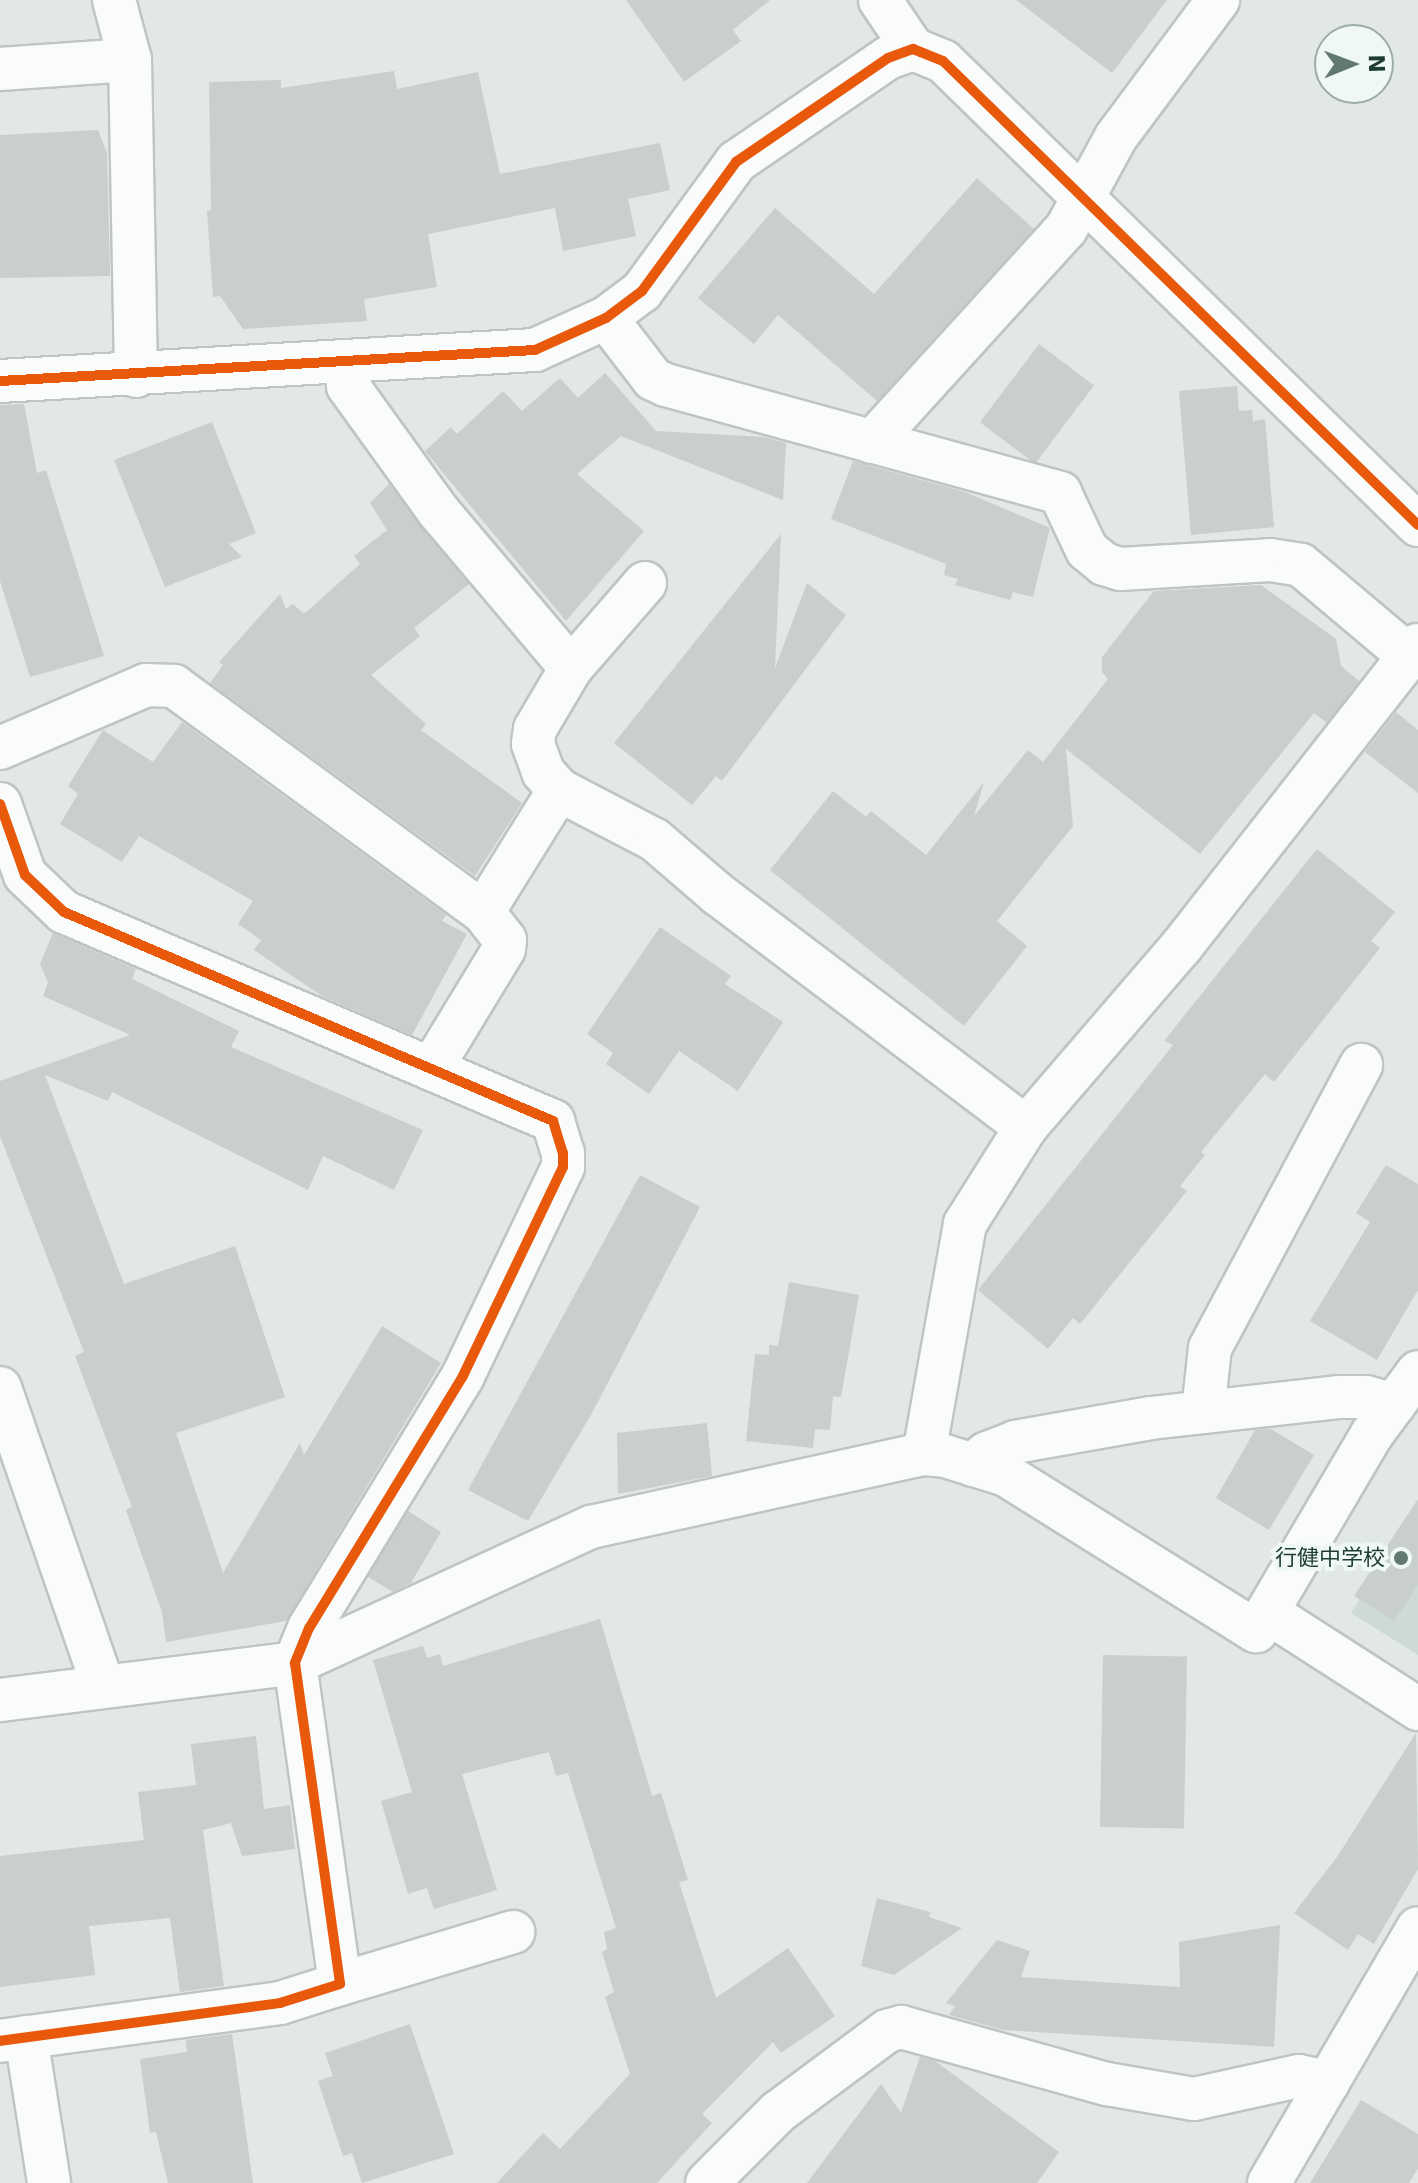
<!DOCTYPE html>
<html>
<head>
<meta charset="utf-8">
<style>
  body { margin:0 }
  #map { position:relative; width:1418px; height:2183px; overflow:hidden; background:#e1e8e5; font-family:"DejaVu Sans","Noto Sans JP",sans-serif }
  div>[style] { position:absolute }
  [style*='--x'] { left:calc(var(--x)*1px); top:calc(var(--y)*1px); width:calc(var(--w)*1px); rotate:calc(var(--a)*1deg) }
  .built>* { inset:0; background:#cedad4 }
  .building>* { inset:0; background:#c8cfcc; transform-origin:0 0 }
  .roads { filter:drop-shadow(2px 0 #bec5c2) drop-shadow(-2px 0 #bec5c2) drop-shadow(0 2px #bec5c2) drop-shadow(0 -2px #bec5c2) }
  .street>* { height:42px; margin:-21px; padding:0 21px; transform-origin:21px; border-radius:21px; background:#fafcfb }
  .cycleway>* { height:10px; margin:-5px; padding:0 5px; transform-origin:5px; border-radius:5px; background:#e8590c }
  .dots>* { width:22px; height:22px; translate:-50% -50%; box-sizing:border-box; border:4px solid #eff8f3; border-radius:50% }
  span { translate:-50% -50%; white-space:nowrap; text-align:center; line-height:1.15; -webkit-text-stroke:8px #eff8f3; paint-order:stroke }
  .poi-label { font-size:22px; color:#1e3d32 }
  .right { translate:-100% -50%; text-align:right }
  .north { position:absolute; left:1314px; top:24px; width:80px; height:80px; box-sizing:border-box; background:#eff8f3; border:2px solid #9bada6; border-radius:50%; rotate:89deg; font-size:22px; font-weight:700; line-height:32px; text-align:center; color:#1e3d32 }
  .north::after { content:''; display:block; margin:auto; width:28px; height:36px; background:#627971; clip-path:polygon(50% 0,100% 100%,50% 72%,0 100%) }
</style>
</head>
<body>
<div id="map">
  <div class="built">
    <i style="clip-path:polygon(1418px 1504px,1418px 1655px,1351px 1613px)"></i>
  </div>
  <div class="building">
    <i style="clip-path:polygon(626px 0,770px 0,733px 30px,741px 41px,684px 82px)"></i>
    <i style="clip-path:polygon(1016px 0,1167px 0,1112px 73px)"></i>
    <i style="clip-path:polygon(394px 71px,397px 89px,478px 72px,500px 174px,660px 143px,670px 190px,628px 199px,636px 236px,563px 251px,555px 208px,428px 234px,437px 287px,364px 299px,367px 321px,243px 329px,220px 296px,213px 297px,207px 211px,211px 210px,209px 82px,281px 80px,281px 88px)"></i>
    <i style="clip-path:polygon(98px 130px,107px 153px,110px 276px,0 278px,0 135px)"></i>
    <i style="clip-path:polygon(977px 178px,1034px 229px,877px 401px,778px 315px,754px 344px,698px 298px,775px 208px,874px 294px)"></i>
    <i style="left:1039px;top:344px;width:69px;height:98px;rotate:37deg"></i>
    <i style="clip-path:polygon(605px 373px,656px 431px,764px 437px,786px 443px,783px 500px,621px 436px,577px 474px,644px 531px,566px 621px,425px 451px,451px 427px,457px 434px,503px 391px,522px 411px,560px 378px,578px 398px)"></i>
    <i style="clip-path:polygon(1237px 386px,1239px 411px,1252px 410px,1253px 421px,1265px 419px,1274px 527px,1191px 535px,1179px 391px)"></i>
    <i style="clip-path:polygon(24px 404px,37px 473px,46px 470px,104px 656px,30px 677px,0 581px,0 405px)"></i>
    <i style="clip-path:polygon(212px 422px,256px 533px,229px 544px,242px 557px,165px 587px,114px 460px)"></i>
    <i style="clip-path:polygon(853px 461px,965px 492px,1050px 528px,1033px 597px,1013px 592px,1010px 600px,955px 585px,958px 579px,944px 575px,946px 564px,831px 519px)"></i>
    <i style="clip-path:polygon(389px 484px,469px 584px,414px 628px,420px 636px,371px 675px,426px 724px,421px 730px,522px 803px,475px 876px,210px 683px,223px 665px,219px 662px,280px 594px,286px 609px,293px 604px,304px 614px,360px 564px,354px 556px,387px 530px,370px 503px)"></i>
    <i style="clip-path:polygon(781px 534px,775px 668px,807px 583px,846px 615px,722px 781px,716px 776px,692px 805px,614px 743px)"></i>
    <i style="clip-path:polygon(1261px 585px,1336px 639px,1341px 666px,1359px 681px,1327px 723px,1314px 713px,1200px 854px,1066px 749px,1073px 826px,997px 921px,1027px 946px,964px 1026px,770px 870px,833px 791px,866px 817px,871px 811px,926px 855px,984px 782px,974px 816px,1028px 750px,1043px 762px,1108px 679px,1102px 672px,1102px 657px,1154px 591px)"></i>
    <i style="clip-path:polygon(1396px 712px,1418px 730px,1418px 793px,1365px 752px)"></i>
    <i style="clip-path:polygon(182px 722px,446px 915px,442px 921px,467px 934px,412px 1035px,322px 996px,254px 950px,261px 940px,238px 924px,253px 901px,139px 836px,122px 862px,60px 824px,78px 794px,68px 786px,103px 730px,153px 762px)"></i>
    <i style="clip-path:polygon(1317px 849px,1395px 912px,1371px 941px,1380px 948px,1274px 1082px,1265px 1074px,1201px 1152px,1205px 1155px,1180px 1186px,1187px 1191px,1080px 1324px,1073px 1318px,1048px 1349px,978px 1290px,1173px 1045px,1164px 1041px)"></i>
    <i style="clip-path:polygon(660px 927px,731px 976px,725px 984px,783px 1022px,738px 1091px,679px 1051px,649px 1094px,606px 1064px,613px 1053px,587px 1034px)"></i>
    <i style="clip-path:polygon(53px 933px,136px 969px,132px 979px,239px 1031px,231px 1047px,423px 1130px,394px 1190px,323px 1156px,308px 1190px,112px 1092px,108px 1101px,45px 1075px,124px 1284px,235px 1246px,285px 1397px,176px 1433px,223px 1573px,300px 1443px,304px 1455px,382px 1326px,441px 1363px,286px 1621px,166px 1642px,162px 1612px,126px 1510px,132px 1507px,75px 1356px,84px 1352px,0 1136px,0 1081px,130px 1035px,43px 996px,48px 982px,40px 964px)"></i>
    <i style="clip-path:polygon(1386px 1165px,1418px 1184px,1418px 1290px,1377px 1360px,1310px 1321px,1370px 1222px,1356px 1213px)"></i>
    <i style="clip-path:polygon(640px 1175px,700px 1207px,592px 1413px,528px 1521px,468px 1490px)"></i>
    <i style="clip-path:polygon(789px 1282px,859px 1295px,841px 1397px,833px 1396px,830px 1430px,815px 1429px,813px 1448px,746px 1441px,755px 1354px,769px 1355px,769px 1345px,778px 1346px)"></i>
    <i style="clip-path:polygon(707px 1423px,712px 1476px,618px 1494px,617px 1433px)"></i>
    <i style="clip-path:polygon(1271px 1429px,1314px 1455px,1269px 1530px,1216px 1498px,1255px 1430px)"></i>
    <i style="clip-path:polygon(1418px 1499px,1418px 1585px,1394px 1621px,1354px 1596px)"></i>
    <i style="clip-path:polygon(408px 1511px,441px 1532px,411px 1583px,393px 1592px,368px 1577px)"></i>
    <i style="clip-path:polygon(600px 1619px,652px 1796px,661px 1793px,688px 1880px,679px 1882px,716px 1998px,788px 1948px,835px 2016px,781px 2053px,773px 2042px,702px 2114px,712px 2123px,657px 2183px,497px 2183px,543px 2133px,560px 2149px,630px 2074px,605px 1997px,614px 1992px,602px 1952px,607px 1949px,604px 1932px,616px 1928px,568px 1773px,556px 1776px,549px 1752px,462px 1774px,497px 1890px,434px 1909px,427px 1888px,408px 1894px,381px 1801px,412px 1792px,373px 1660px,423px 1646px,427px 1658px,440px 1654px,443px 1666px)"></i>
    <i style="left:1103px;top:1655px;width:84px;height:172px;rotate:1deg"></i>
    <i style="clip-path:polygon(1416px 1733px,1418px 1869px,1374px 1944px,1358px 1934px,1348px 1950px,1294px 1913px,1337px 1857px)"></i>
    <i style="clip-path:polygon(256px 1736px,264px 1809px,290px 1805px,295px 1849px,242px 1856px,231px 1823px,203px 1830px,224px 1986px,180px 1992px,170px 1918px,89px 1926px,95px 1975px,0 1987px,0 1856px,144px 1840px,138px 1792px,196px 1785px,191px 1744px)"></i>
    <i style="clip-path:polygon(877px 1898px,930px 1912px,929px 1917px,962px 1928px,894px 1975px,861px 1966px)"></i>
    <i style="clip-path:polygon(1280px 1925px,1274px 2047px,1004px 2030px,949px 2015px,955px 2006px,946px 2003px,997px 1940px,1030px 1951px,1021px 1977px,1180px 1987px,1179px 1942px)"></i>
    <i style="clip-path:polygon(410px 2024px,454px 2154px,362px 2183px,352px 2153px,343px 2156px,318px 2081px,333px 2076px,325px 2053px)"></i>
    <i style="clip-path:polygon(232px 2034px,253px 2183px,168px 2183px,156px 2132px,150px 2133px,140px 2059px,187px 2052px,186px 2040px)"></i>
    <i style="clip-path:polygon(920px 2057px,935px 2061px,1059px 2152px,1037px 2183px,807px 2183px,881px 2084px,901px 2113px)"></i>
    <i style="clip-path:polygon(1361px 2100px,1418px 2134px,1418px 2168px,1409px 2183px,1310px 2183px)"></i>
  </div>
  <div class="roads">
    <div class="street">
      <i style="--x:114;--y:0;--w:62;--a:75.1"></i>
      <i style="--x:130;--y:60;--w:316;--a:88.9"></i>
      <i style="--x:880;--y:0;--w:59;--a:56"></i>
      <i style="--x:0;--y:69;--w:130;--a:-4"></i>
      <i style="--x:606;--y:318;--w:77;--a:52.4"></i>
      <i style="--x:653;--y:379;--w:14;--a:25"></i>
      <i style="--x:666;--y:385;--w:409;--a:15.3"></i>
      <i style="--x:1060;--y:493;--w:63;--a:64.7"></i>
      <i style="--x:1087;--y:550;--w:22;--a:39"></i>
      <i style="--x:1104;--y:564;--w:17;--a:17"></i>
      <i style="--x:1120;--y:569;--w:150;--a:-3.4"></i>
      <i style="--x:1270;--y:560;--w:31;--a:9"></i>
      <i style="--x:1301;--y:565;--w:141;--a:40.1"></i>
      <i style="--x:346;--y:363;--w:23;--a:85"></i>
      <i style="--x:348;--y:386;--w:155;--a:54.2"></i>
      <i style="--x:439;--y:512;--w:204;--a:49.8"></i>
      <i style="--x:0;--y:381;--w:536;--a:-3.32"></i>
      <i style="--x:535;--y:350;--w:78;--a:-24.3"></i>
      <i style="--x:606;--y:318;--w:45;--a:-36.9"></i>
      <i style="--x:642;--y:291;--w:160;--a:-53.9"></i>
      <i style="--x:736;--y:162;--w:184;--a:-34.4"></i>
      <i style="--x:888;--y:58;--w:27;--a:-20"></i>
      <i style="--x:913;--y:49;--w:32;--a:22"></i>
      <i style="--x:943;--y:61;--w:664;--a:44.33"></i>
      <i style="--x:872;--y:442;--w:288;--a:-47.7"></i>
      <i style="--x:1066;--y:229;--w:105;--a:-61.5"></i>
      <i style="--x:1116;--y:137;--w:171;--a:-53.3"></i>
      <i style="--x:645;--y:583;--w:113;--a:131"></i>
      <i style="--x:571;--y:668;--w:71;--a:120.5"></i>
      <i style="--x:535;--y:729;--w:15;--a:98"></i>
      <i style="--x:533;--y:744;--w:30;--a:70"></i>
      <i style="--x:543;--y:772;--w:24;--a:48"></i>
      <i style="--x:559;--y:790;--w:108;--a:27.5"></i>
      <i style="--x:655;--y:840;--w:84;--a:40.7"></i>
      <i style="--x:719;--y:895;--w:385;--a:37.1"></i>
      <i style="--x:0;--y:748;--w:159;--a:-23.3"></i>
      <i style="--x:146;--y:685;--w:28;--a:2"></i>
      <i style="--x:174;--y:686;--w:383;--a:36.2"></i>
      <i style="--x:0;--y:804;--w:75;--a:70.6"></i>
      <i style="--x:25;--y:875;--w:54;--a:43.5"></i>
      <i style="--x:64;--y:912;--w:532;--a:23.14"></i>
      <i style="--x:553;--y:1121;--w:34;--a:73"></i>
      <i style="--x:563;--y:1153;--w:14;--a:90"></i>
      <i style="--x:563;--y:1167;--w:232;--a:115.6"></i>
      <i style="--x:463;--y:1376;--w:295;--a:121.4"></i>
      <i style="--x:309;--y:1628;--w:38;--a:112"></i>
      <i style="--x:295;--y:1663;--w:324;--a:82"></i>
      <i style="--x:340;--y:1984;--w:63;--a:162.4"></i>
      <i style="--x:280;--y:2003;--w:283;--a:172.3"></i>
      <i style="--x:431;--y:1069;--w:140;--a:-58.7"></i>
      <i style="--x:504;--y:949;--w:9;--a:-84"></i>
      <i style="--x:505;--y:940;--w:36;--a:-128"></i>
      <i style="--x:483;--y:912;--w:144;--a:-58.1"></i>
      <i style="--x:0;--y:1388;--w:314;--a:70.9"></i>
      <i style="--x:1203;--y:1412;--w:64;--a:-83.8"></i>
      <i style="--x:1210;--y:1348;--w:321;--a:-61.9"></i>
      <i style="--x:924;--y:1454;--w:234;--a:-79.9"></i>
      <i style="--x:965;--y:1224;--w:115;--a:-57.8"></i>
      <i style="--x:1026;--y:1127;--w:238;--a:-49.3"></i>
      <i style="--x:1181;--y:947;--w:384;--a:-51.9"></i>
      <i style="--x:973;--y:1465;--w:18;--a:-41"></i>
      <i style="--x:987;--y:1453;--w:30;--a:-21"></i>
      <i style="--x:1015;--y:1442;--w:138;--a:-10"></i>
      <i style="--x:1151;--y:1418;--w:188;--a:-6.4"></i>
      <i style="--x:1338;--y:1397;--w:28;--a:0"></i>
      <i style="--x:1366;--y:1397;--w:29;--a:16"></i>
      <i style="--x:1270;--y:1614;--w:176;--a:32.7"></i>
      <i style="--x:0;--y:1700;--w:297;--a:-7.1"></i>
      <i style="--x:295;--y:1663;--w:326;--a:-24.7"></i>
      <i style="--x:591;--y:1527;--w:341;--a:-12.4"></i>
      <i style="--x:924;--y:1454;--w:21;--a:5"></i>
      <i style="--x:945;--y:1456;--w:64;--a:17.3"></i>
      <i style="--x:1006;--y:1475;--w:295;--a:32"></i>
      <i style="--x:1256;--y:1631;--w:229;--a:-59.5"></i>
      <i style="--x:1372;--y:1434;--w:77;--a:-53.4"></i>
      <i style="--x:340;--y:1984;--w:181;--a:-16.7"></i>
      <i style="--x:26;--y:2037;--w:148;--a:81"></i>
      <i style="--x:707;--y:2183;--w:100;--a:-45"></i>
      <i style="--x:778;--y:2112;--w:136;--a:-36.6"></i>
      <i style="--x:887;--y:2031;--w:15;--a:-16"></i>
      <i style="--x:901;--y:2027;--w:214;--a:15.5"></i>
      <i style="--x:1107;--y:2084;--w:88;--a:9.8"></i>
      <i style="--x:1194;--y:2099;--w:107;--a:-12.4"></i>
      <i style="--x:1299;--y:2076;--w:30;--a:12"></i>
      <i style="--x:1269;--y:2183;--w:295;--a:-59.7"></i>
    </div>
  </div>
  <div class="cycleway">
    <i style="--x:0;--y:381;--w:536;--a:-3.32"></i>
    <i style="--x:535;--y:350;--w:78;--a:-24.3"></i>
    <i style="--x:606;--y:318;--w:45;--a:-36.9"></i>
    <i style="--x:642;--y:291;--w:160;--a:-53.9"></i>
    <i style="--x:736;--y:162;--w:184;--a:-34.4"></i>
    <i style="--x:888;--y:58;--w:27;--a:-20"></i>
    <i style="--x:913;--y:49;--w:32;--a:22"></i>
    <i style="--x:943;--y:61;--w:664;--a:44.33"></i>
    <i style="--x:0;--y:804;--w:75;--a:70.6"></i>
    <i style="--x:25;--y:875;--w:54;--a:43.5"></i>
    <i style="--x:64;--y:912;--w:532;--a:23.14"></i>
    <i style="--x:553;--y:1121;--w:34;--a:73"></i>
    <i style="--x:563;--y:1153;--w:14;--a:90"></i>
    <i style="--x:563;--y:1167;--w:232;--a:115.6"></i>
    <i style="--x:463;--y:1376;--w:295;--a:121.4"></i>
    <i style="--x:309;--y:1628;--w:38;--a:112"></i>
    <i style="--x:295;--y:1663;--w:324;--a:82"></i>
    <i style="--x:340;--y:1984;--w:63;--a:162.4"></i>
    <i style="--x:280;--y:2003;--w:283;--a:172.3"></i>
  </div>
  <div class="dots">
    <i style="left:1401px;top:1558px;background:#627971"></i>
  </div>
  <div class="poi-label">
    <span class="right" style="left:1385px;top:1558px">行健中学校</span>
  </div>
  <div class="north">N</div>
</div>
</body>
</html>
